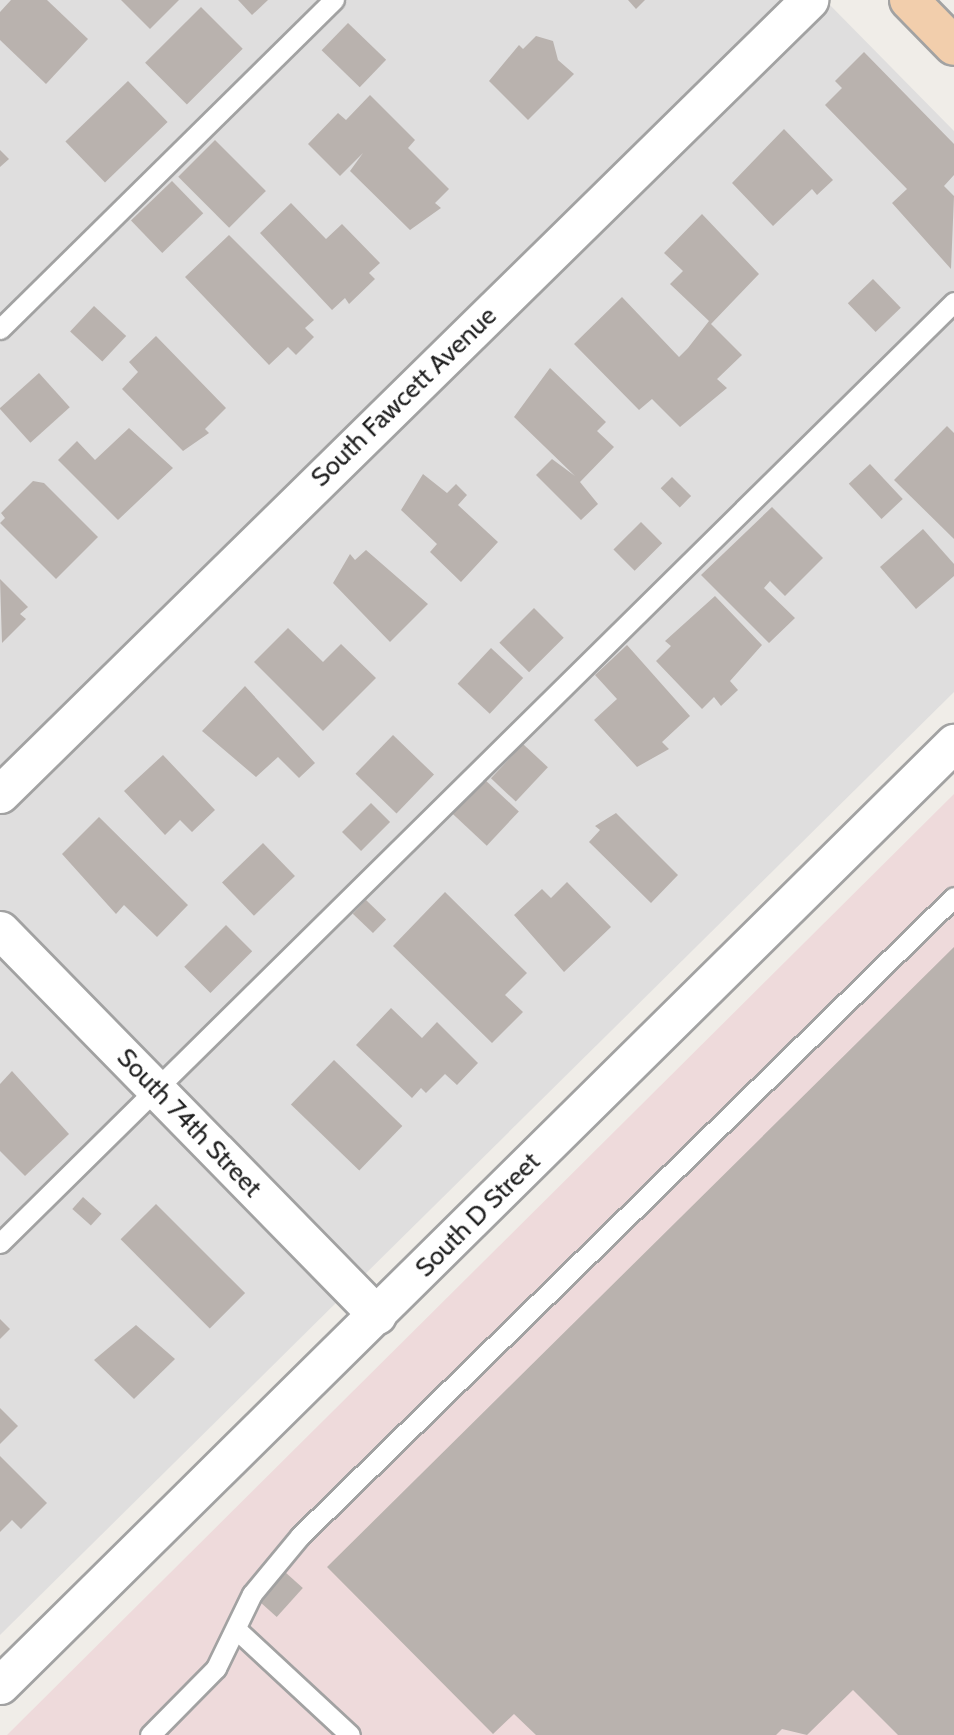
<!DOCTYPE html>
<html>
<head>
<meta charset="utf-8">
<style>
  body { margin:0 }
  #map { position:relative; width:954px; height:1735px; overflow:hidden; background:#f0ede8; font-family:Cabin,sans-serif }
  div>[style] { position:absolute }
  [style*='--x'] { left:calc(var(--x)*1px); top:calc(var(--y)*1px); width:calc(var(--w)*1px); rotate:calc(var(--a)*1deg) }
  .residential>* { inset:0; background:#dfdede }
  .commercial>* { inset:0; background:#eedadb }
  .building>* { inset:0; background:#b9b2ae; transform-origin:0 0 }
  .roads { filter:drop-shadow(2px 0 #a2a2a2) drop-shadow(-2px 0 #a2a2a2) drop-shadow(0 2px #a2a2a2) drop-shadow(0 -2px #a2a2a2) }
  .service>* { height:19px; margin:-9.5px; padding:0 9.5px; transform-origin:9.5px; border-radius:9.5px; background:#fff }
  .minor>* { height:37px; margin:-18.5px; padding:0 18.5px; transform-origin:18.5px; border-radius:18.5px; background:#fff }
  .primary>* { height:38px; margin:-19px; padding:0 19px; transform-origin:19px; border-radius:19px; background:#f2ceac }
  span { translate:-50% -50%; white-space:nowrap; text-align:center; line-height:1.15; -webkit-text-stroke:5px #fff; paint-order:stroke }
  .street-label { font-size:26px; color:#212121 }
</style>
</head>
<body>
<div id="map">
  <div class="residential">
    <i style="clip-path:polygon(0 0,825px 0,954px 131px,954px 692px,0 1635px)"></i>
  </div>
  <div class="commercial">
    <i style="clip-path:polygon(954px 794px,954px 1735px,7px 1735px)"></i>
  </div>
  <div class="building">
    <i style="clip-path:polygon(11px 0,47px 0,88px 39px,46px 84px,0 40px,0 12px)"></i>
    <i style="clip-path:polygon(121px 0,179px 0,150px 29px)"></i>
    <i style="clip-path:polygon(238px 0,268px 0,252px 15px)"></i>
    <i style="clip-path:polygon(628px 0,645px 0,636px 9px)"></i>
    <i style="left:201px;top:7px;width:59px;height:79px;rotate:45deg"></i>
    <i style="left:348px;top:23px;width:53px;height:38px;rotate:44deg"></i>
    <i style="clip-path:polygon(536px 36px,553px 41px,558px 60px,574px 74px,528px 120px,489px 81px,519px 45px,523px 49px)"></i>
    <i style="clip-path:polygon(864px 52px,954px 144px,954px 175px,944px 186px,954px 196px,951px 269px,892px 203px,907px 189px,825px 105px,842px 88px,835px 81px)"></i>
    <i style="left:128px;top:81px;width:57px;height:87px;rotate:46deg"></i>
    <i style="clip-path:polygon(370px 95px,415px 140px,408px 148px,449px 189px,435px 203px,441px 208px,410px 230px,350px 171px,363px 153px,340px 176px,308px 144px,338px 113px,346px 120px)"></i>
    <i style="clip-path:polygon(784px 129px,833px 180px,817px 195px,812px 189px,773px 226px,732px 183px)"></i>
    <i style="left:215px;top:140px;width:72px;height:52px;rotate:45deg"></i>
    <i style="clip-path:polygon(0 150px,9px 159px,0 167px)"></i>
    <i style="left:172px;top:181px;width:45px;height:57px;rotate:46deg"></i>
    <i style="clip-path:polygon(291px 203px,326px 239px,342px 224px,380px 263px,369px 273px,375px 279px,349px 304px,345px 298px,332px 310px,260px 233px)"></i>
    <i style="clip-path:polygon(702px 214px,759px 274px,711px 324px,742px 355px,717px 379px,727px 388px,680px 427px,652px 399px,639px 410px,574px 344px,622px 297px,679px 357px,688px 348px,709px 321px,670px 284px,683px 271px,664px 253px)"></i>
    <i style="clip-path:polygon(229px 235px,314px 320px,305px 328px,314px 337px,296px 355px,288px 347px,269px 365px,185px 277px)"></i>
    <i style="left:873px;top:279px;width:40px;height:35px;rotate:46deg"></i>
    <i style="left:94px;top:306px;width:44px;height:35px;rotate:43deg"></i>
    <i style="clip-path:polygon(156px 336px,226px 408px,205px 429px,209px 433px,183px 451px,122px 389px,138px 372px,129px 362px)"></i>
    <i style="clip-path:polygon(550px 368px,606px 422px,597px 431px,614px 447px,580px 482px,598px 504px,581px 520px,536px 475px,552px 459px,575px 476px,514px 417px)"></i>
    <i style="left:39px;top:373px;width:46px;height:53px;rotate:48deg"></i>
    <i style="clip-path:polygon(947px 426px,954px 433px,954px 539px,894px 480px)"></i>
    <i style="clip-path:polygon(129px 428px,173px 468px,118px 520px,58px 460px,77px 441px,95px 460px)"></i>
    <i style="left:870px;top:464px;width:48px;height:29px;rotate:47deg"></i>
    <i style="clip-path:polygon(423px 474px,447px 493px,456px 484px,467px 495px,458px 505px,498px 542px,461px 582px,430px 552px,437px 544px,401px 510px)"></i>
    <i style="left:672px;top:477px;width:27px;height:16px;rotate:45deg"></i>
    <i style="clip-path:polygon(33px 481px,44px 483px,98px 537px,56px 579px,0 523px,5px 518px,1px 513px)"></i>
    <i style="clip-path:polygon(772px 507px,823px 558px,785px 596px,770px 581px,764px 588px,795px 618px,769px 643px,701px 575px)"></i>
    <i style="left:641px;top:522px;width:30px;height:39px;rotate:45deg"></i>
    <i style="clip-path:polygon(923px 529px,954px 564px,954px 576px,916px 609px,880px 567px)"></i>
    <i style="clip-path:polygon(366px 550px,428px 604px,390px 642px,333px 583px,350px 554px,355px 560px)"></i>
    <i style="clip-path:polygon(0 579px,28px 607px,20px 614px,26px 619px,2px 643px)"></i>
    <i style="clip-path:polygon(715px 596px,762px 645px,730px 681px,738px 690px,721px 706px,714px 697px,702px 709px,656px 661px,671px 646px,665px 641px)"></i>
    <i style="left:534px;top:608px;width:42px;height:49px;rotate:45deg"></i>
    <i style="clip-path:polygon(288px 628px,323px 662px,341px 644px,376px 678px,323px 731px,254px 662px)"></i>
    <i style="clip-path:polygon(627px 645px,690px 716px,662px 742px,669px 749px,637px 767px,594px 720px,617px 699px,595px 675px)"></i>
    <i style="left:491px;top:648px;width:44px;height:49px;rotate:43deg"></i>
    <i style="clip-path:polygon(245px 686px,315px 763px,299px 778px,278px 757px,256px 777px,202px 731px)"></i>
    <i style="left:393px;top:735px;width:57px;height:54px;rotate:44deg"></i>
    <i style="left:523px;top:744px;width:34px;height:47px;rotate:43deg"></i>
    <i style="clip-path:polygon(163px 755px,215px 810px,192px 832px,180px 820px,165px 835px,124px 791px)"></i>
    <i style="left:483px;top:778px;width:49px;height:47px;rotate:43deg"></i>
    <i style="left:371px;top:803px;width:27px;height:41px;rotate:45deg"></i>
    <i style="clip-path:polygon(616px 813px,678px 875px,651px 903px,589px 842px,600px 830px,595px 826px)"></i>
    <i style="clip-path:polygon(99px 817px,188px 905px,157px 937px,124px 905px,116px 914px,62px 854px)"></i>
    <i style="left:263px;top:843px;width:46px;height:57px;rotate:46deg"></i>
    <i style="clip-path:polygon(567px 882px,611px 927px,564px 972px,514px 915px,542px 889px,551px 898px)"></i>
    <i style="clip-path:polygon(445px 892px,527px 973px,505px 995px,523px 1012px,492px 1043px,393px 946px)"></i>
    <i style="left:366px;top:900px;width:28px;height:19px;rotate:44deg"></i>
    <i style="left:226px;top:925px;width:37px;height:59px;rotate:45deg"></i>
    <i style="clip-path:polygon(954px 947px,954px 1735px,898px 1735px,853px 1690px,807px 1735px,782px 1729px,776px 1735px,536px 1735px,514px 1714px,493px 1734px,327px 1567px)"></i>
    <i style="clip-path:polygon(391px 1008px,422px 1038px,437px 1022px,478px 1063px,457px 1085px,445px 1074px,426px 1093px,421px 1088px,412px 1098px,356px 1045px)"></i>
    <i style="left:334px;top:1060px;width:95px;height:62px;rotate:44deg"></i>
    <i style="clip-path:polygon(12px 1071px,69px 1134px,25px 1176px,0 1151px,0 1084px)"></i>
    <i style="left:83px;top:1197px;width:25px;height:16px;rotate:42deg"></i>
    <i style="left:156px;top:1204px;width:126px;height:50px;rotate:45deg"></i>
    <i style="clip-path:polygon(0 1319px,10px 1329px,0 1339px)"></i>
    <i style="clip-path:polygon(136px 1325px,175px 1359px,134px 1399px,94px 1360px)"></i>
    <i style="clip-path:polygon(0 1408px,18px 1426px,0 1444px)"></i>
    <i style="clip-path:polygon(0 1456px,47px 1503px,21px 1529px,12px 1520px,0 1532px)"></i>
    <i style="left:285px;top:1572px;width:24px;height:39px;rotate:42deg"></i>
  </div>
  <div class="roads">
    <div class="service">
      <i style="--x:0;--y:329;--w:469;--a:-44.6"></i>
      <i style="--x:0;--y:1243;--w:1340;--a:-44.61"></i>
      <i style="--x:237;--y:1630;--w:154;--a:42.9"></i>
      <i style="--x:150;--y:1735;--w:94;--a:-45.4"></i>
      <i style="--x:216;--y:1668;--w:82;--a:-64.1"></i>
      <i style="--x:252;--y:1594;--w:75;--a:-50.4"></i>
      <i style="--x:300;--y:1536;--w:914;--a:-44.34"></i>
    </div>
    <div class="minor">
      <i style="--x:0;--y:794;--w:1134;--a:-44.46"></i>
      <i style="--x:0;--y:930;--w:539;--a:45.6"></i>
      <i style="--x:0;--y:1685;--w:1341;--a:-44.64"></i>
    </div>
    <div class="primary">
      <i style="--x:909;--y:0;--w:64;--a:45.6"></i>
    </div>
  </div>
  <div class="street-label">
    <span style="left:404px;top:397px;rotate:-44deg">South Fawcett Avenue</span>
    <span style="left:189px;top:1123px;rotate:46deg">South 74th Street</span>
    <span style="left:478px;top:1215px;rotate:-45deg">South D Street</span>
  </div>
</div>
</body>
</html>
